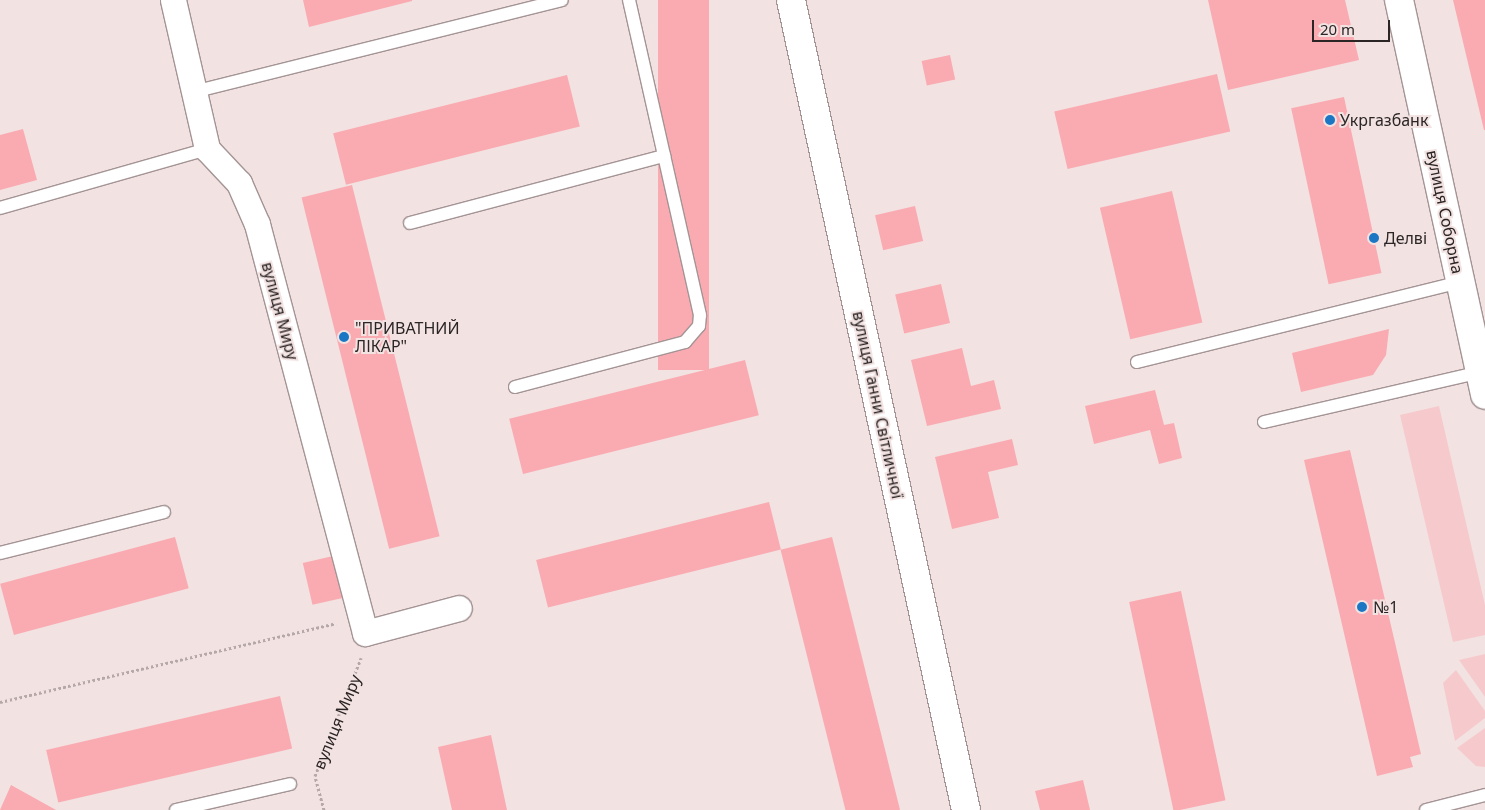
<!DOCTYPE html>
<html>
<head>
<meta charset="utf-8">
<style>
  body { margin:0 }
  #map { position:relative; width:1485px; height:810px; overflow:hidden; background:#f3e2e2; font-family:"Noto Sans",sans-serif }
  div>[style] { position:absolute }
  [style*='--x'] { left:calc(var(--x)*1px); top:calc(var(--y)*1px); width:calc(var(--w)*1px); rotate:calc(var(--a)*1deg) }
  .green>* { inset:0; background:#f6cacd }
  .building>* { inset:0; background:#f9abb1; transform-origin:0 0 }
  .path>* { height:3px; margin-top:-1.5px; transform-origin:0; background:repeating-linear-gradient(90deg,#b6a8a8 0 2.5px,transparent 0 5px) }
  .roads { filter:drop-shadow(1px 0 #a49495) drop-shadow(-1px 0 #a49495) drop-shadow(0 1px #a49495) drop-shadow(0 -1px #a49495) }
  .lane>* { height:12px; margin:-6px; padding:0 6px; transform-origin:6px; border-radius:6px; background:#fff }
  .street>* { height:25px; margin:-12.5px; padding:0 12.5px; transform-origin:12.5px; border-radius:12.5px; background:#fff }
  .secondary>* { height:28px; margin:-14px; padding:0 14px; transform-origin:14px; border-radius:14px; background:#fff }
  .dots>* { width:14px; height:14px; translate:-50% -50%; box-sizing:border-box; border:2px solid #f3e2e2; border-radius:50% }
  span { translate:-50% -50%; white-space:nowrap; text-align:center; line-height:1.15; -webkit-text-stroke:4px #f3e2e2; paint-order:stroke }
  .poi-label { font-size:16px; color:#2b2525 }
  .left { translate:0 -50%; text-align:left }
  .street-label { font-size:16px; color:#2b2525 }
  .scale { position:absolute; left:1312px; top:20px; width:78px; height:22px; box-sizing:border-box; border:2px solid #2b2525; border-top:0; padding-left:6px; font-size:15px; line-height:18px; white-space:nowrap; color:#2b2525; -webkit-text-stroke:4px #f3e2e2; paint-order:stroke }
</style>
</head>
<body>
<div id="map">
  <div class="green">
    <i style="clip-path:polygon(1439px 406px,1485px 605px,1485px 635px,1453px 642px,1400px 415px)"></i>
    <i style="clip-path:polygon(1485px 654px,1485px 697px,1459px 660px)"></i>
    <i style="clip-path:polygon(1456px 670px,1485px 711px,1485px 718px,1455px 741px,1443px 683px)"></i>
    <i style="clip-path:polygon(1485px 728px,1485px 767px,1476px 766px,1457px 748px)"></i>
  </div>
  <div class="building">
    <i style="clip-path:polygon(303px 0,412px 0,412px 1px,309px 27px)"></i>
    <i style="left:658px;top:0;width:51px;height:370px"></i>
    <i style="clip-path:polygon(1208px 0,1345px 0,1359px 60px,1228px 90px)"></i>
    <i style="clip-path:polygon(1453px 0,1485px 0,1485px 130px,1484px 130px)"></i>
    <i style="left:950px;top:55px;width:25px;height:29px;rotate:78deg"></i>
    <i style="left:1217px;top:74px;width:59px;height:167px;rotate:77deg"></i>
    <i style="left:567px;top:75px;width:53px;height:241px;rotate:76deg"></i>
    <i style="left:1344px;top:97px;width:180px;height:54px;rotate:78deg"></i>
    <i style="clip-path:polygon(23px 129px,37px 180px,0 190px,0 135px)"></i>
    <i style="left:352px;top:185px;width:362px;height:52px;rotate:76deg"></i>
    <i style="left:1172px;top:191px;width:135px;height:74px;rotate:77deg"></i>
    <i style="left:915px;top:206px;width:36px;height:41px;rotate:77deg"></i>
    <i style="left:941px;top:284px;width:40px;height:47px;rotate:77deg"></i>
    <i style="clip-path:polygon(1389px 329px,1386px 355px,1373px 375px,1301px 392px,1292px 353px)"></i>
    <i style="clip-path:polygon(962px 348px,971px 386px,994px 380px,1001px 409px,927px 426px,911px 360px)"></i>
    <i style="left:745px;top:360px;width:57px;height:243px;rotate:76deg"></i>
    <i style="clip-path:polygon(1155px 390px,1164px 425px,1174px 423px,1182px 458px,1159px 464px,1150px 430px,1094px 444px,1085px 406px)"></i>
    <i style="clip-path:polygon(1012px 439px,1018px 465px,988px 472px,999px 518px,952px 529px,935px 457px)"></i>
    <i style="clip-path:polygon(1350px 450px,1421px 754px,1410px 757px,1413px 767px,1377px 776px,1304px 460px)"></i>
    <i style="left:769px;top:502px;width:49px;height:240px;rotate:76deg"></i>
    <i style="left:175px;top:537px;width:53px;height:181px;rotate:75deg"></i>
    <i style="left:832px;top:537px;width:281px;height:53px;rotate:76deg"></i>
    <i style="left:333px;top:556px;width:43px;height:31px;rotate:77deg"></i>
    <i style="left:1181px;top:591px;width:214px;height:53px;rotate:78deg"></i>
    <i style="left:280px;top:696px;width:54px;height:240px;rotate:77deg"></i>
    <i style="clip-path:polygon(491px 735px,507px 810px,452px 810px,438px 747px)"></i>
    <i style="clip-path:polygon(1083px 780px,1090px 810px,1040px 810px,1035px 791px)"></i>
    <i style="clip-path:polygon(11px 785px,56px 810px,0 810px)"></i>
  </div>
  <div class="path">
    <i style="--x:0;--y:702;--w:345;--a:-13.2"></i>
    <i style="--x:324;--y:810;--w:35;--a:-105"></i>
    <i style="--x:315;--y:776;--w:127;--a:-68.7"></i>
  </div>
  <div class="roads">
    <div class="lane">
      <i style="--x:193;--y:92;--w:380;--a:-14"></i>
      <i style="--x:0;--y:208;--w:215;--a:-15.9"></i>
      <i style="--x:410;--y:223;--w:263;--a:-14.8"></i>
      <i style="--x:1137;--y:362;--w:333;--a:-13.9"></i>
      <i style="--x:515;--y:387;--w:176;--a:-14.8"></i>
      <i style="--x:685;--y:342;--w:21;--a:-49"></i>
      <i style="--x:699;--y:326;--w:11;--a:-85"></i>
      <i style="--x:700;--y:315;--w:323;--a:-102.7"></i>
      <i style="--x:1264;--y:422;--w:222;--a:-13"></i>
      <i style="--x:0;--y:553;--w:169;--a:-14"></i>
      <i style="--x:176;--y:810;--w:117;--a:-12.8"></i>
      <i style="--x:1426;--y:810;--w:61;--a:-14.3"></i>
    </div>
    <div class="street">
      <i style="--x:173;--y:0;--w:153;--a:77.1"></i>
      <i style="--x:207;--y:149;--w:47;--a:46.7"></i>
      <i style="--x:239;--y:183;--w:45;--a:66.3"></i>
      <i style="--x:257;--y:224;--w:423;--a:75.2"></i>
      <i style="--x:365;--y:633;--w:97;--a:-14.9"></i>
    </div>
    <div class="secondary">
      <i style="--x:791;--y:0;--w:829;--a:77.81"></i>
      <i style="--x:1399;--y:0;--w:404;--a:77.7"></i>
    </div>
  </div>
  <div class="dots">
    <i style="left:1330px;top:120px;background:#1b76c3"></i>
    <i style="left:1374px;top:238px;background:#1b76c3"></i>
    <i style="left:344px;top:337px;background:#1b76c3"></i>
    <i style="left:1362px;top:607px;background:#1b76c3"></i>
  </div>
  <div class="poi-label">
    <span class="left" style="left:1340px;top:120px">Укргазбанк</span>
    <span class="left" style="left:1384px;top:238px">Делві</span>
    <span class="left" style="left:355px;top:337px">"ПРИВАТНИЙ<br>ЛІКАР"</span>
    <span class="left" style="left:1373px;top:607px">№1</span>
  </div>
  <div class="street-label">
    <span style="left:1445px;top:212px;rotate:78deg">вулиця Соборна</span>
    <span style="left:280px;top:311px;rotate:75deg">вулиця Миру</span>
    <span style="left:878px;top:405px;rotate:78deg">вулиця Ганни Світличної</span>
    <span style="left:337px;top:722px;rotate:-68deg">вулиця Миру</span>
  </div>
  <div class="scale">20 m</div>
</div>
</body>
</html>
